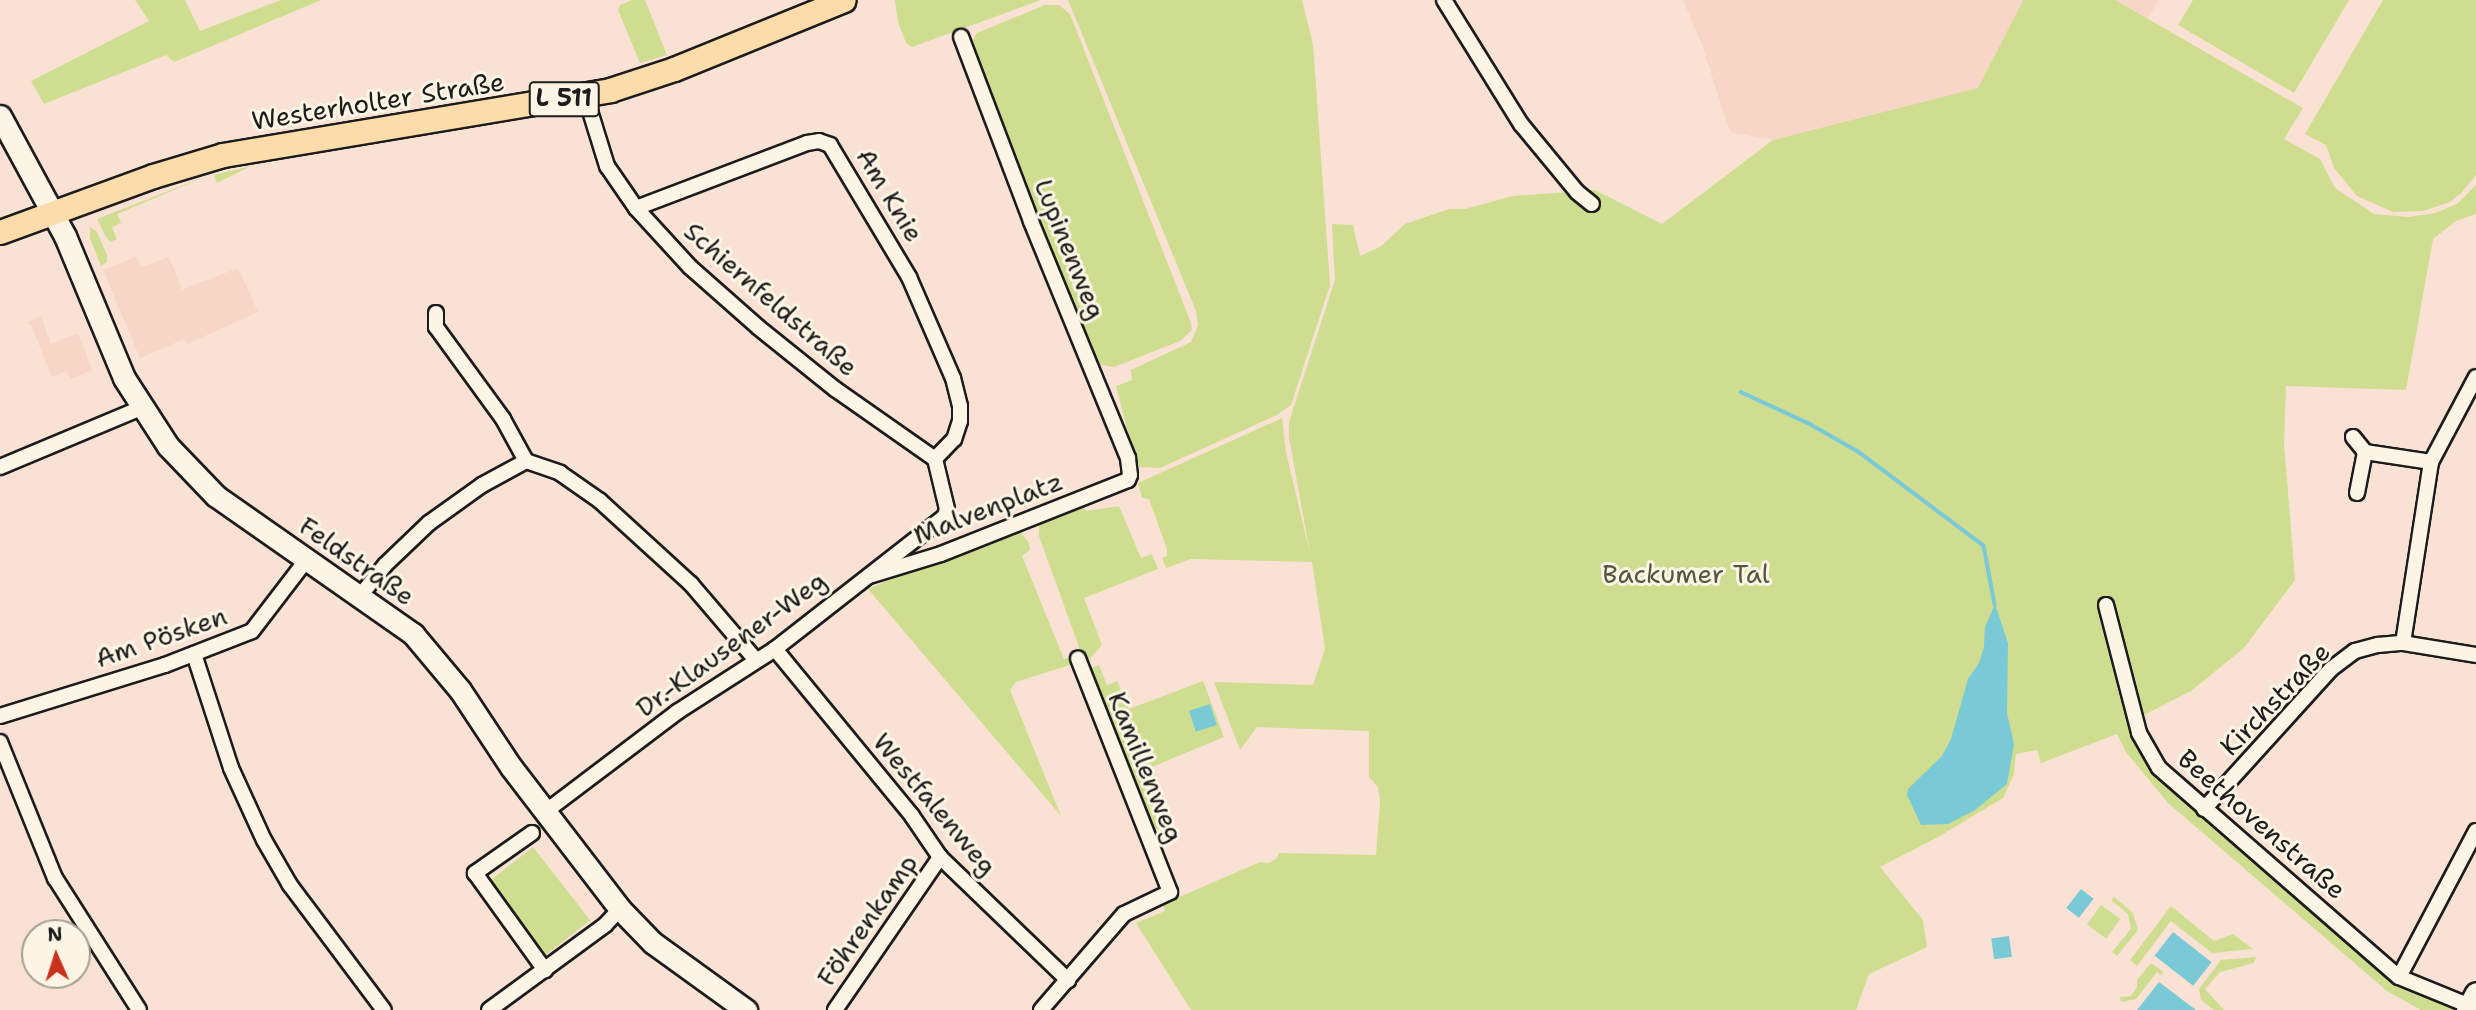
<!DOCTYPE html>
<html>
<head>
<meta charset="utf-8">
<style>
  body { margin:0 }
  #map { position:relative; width:2476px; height:1010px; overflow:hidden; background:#f9e2d3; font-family:"Shantell Sans",sans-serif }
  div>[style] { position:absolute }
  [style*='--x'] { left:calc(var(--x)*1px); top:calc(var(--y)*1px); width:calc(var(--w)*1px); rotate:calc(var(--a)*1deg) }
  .built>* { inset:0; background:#f7d5c7 }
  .green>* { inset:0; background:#cfdd90; transform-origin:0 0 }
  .water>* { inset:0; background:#7ac9d6; transform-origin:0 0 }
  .stream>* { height:3.5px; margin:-1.75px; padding:0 1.75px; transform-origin:1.75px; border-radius:1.75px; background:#7ac9d6 }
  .roads { filter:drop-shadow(2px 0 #1c1c1c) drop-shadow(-2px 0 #1c1c1c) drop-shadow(0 2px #1c1c1c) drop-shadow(0 -2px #1c1c1c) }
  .street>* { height:14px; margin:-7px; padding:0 7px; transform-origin:7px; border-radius:7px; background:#fcf5e5 }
  .secondary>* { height:21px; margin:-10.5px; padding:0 10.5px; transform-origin:10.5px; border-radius:10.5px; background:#fcf5e5 }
  .primary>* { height:23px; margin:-11.5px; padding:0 11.5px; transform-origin:11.5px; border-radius:11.5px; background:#fddcac }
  span { translate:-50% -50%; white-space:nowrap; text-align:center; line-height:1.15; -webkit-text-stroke:6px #fcf5e5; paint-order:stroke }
  .shield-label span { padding:2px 5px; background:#fcf5e5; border:2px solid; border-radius:5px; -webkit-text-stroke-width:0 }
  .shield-label { font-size:24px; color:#1c1c1c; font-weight:700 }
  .street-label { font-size:26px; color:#1c1c1c }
  .park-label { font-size:26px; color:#52563f }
  .north { position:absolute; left:21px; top:919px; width:70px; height:70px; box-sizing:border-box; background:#fcf5e5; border:2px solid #a29e95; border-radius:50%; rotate:357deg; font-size:19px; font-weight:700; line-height:28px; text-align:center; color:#1c1c1c }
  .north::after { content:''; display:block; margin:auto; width:24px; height:32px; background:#c8321e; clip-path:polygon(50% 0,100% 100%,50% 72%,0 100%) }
</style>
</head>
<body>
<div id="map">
  <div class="built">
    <i style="clip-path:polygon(1683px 0,2023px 0,1978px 88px,1773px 140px,1730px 132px,1701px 42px)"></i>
    <i style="clip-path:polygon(2115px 0,2159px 0,2147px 19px)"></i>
    <i style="clip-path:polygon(135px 257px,142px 267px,169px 257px,182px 290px,238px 268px,258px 312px,187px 344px,184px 339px,140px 358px,103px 270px)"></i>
    <i style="clip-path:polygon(41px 316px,51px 344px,78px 333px,92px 370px,71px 379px,67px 371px,52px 377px,31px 325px,26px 322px)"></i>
  </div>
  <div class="green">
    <i style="clip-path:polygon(135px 0,185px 0,200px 31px,281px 0,321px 0,174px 62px,166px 55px,44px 104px,31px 81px,149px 21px)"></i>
    <i style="clip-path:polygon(632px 0,645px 0,667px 55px,640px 63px,618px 10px,620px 5px)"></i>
    <i style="clip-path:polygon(895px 0,1041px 0,912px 47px,906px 43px,898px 22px)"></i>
    <i style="clip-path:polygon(1068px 0,1302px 0,1313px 44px,1330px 285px,1291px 405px,1277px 415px,1160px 468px,1137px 467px,1116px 386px,1132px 380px,1131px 370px,1191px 342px,1198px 325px,1196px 311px)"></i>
    <i style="clip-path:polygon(2023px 0,2115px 0,2303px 108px,2284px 139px,2320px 159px,2335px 188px,2374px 214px,2409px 217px,2435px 213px,2457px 204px,2476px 185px,2476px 214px,2456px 221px,2433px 239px,2406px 390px,2286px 386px,2284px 443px,2295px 580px,2244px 648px,2191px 691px,2142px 716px,2160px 760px,2384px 963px,2467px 1010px,2421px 1010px,2387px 991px,2168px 803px,2126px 752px,2117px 734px,2041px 763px,2037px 750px,2016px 754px,2014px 774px,2003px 798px,1938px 837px,1880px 867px,1923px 920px,1927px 947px,1869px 974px,1856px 1010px,1191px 1010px,1136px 923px,1165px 911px,1163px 904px,1260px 862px,1269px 863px,1277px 858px,1279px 853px,1376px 855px,1380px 802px,1378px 787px,1369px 777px,1369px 731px,1257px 727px,1240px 750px,1214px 682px,1313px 685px,1325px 649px,1312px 562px,1191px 559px,1166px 568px,1162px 558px,1167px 556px,1167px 549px,1149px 499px,1142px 498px,1138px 483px,1282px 418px,1286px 452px,1310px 554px,1289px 437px,1289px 422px,1335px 280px,1332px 224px,1353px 225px,1360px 256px,1380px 247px,1405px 224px,1449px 209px,1465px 209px,1513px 196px,1595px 190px,1662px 224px,1773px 140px,1978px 88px)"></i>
    <i style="clip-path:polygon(2193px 0,2349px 0,2294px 93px,2178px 25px)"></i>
    <i style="clip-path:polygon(2383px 0,2476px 0,2476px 175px,2461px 193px,2450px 202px,2423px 211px,2393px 212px,2357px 196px,2334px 168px,2326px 145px,2305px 134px)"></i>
    <i style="clip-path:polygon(1045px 5px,1059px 5px,1070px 14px,1191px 323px,1192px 330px,1180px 341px,1114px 367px,1101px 365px,1088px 347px,970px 45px,977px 33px)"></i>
    <i style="clip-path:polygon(251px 166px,217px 183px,214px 175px)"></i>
    <i style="clip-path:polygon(209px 175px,117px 214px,121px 223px,112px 227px,117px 239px,110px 242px,106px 237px,97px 219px)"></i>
    <i style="clip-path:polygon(90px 227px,97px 232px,107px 255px,107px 262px,101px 266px,90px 238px)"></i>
    <i style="clip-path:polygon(1082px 504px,1086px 511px,1119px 506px,1141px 558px,1152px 554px,1158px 569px,1084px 598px,1102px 645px,1085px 664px,1039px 536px,1039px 523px,1045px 518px)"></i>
    <i style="clip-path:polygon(1008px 531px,1020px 532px,1029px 543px,1030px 550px,1022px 556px,1064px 659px,1072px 656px,1076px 663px,1016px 682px,1010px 690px,1061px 816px,868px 589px)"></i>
    <i style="clip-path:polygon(1099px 665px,1107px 685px,1117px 681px,1129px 709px,1203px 681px,1224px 737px,1152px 767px,1169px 812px,1161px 817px,1163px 827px,1152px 831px,1087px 670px)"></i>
    <i style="left:533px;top:847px;width:93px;height:60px;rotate:52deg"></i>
    <i style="clip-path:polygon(2114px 897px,2133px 913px,2138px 930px,2117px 956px,2112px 952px,2131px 929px,2128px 914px,2111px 900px)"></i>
    <i style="left:2101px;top:905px;width:24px;height:24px;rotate:36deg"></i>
    <i style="clip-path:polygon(2171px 906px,2214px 941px,2233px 934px,2253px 949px,2212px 953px,2171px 921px,2137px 966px,2130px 960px)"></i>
    <i style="clip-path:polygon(2256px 957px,2254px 963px,2220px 972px,2205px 989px,2224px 1010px,2214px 1010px,2201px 1000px,2199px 989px,2221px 960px)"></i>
    <i style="clip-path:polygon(2151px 963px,2164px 972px,2161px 975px,2157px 972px,2136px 999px,2121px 1002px,2120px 997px,2131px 996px,2137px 987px,2137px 980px)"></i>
  </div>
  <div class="water">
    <i style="clip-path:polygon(1995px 604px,2008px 643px,2007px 713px,2014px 744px,2007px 784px,1975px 810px,1948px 824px,1921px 825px,1907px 795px,1908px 789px,1942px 756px,1951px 739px,1968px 679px,1979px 663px,1984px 647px,1985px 627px)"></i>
    <i style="left:1210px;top:704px;width:22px;height:22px;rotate:72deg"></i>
    <i style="left:2081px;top:889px;width:16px;height:24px;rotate:38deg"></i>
    <i style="left:2173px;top:932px;width:49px;height:30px;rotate:38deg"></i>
    <i style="left:2009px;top:936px;width:21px;height:18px;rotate:82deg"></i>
    <i style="clip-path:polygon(2159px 982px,2196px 1010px,2137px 1010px)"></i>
  </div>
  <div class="stream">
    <i style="--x:1741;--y:392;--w:76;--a:24.9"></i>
    <i style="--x:1810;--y:424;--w:56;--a:29.7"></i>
    <i style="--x:1859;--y:452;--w:156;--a:36.9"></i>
    <i style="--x:1984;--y:546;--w:59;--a:79.3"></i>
  </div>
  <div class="roads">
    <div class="street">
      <i style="--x:1444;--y:0;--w:146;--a:58.2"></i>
      <i style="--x:1521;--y:124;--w:88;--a:50.5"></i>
      <i style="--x:1577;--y:192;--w:19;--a:39"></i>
      <i style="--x:636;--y:208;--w:183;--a:-20.8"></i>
      <i style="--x:807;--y:143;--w:12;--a:-9"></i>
      <i style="--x:819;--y:141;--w:12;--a:20"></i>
      <i style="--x:830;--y:145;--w:154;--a:59.1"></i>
      <i style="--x:909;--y:277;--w:110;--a:66.5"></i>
      <i style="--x:953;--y:378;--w:29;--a:76"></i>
      <i style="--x:960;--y:406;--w:15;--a:90"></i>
      <i style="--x:960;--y:421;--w:19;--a:108"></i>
      <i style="--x:954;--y:439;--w:28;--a:134"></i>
      <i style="--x:436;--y:313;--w:14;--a:90"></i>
      <i style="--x:436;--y:327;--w:114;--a:53.9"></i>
      <i style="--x:503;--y:419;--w:48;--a:61.3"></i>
      <i style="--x:526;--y:461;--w:36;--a:19"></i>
      <i style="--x:560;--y:473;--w:49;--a:35"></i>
      <i style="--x:600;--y:501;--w:123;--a:42.4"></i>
      <i style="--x:691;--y:584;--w:100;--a:49.5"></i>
      <i style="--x:2353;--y:437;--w:19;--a:51"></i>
      <i style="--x:2365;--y:452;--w:67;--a:8.6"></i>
      <i style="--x:0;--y:467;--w:153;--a:-22.7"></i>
      <i style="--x:2357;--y:493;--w:42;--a:-79"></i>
      <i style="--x:869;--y:576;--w:75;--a:-17"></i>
      <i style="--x:941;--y:554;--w:201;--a:-21.6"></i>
      <i style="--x:1128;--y:480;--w:5;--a:-68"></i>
      <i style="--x:1130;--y:475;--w:17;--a:-97"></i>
      <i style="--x:1128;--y:458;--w:256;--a:-112.3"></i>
      <i style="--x:1031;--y:221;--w:197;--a:-110.8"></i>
      <i style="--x:360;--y:596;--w:40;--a:-51"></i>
      <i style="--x:385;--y:565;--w:61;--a:-43.7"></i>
      <i style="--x:429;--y:523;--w:65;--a:-35.6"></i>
      <i style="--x:482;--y:485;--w:50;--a:-28.6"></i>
      <i style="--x:2106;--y:605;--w:132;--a:75.5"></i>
      <i style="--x:2139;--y:733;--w:40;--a:60.3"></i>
      <i style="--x:2159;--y:768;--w:318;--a:41.1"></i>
      <i style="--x:2399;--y:977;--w:82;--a:22.2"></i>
      <i style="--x:2403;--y:643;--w:183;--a:-81.2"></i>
      <i style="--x:2431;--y:462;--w:96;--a:-62.1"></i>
      <i style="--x:775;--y:649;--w:216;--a:50.6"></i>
      <i style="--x:912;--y:816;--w:50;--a:55.7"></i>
      <i style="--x:940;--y:857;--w:178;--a:43.9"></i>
      <i style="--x:194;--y:654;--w:120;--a:72"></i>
      <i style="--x:231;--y:768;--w:79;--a:65.4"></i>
      <i style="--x:264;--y:840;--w:52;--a:60"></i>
      <i style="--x:290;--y:885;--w:156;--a:53.1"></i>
      <i style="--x:0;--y:716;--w:173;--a:-17.2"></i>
      <i style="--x:165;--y:665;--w:93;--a:-21.3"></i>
      <i style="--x:252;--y:631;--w:91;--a:-52.6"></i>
      <i style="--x:0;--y:742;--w:147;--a:68"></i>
      <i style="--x:55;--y:878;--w:156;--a:57.5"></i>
      <i style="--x:2204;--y:809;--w:189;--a:-47.8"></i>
      <i style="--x:2331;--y:669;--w:30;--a:-37"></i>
      <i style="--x:2355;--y:651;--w:24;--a:-15"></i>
      <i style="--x:2378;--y:645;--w:25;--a:-5"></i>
      <i style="--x:2403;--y:643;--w:74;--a:9.3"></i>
      <i style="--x:545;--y:812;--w:166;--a:-37.1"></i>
      <i style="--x:677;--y:712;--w:117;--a:-32.7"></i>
      <i style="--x:775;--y:649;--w:216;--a:-38"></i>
      <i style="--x:945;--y:516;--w:7;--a:-74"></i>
      <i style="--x:947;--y:509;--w:51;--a:-103.5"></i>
      <i style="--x:935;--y:459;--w:122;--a:-145"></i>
      <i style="--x:835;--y:389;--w:99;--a:-141.2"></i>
      <i style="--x:758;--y:327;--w:91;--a:-138.6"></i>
      <i style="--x:690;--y:267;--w:80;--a:-132.5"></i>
      <i style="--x:636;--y:208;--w:51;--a:-124.6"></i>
      <i style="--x:607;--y:166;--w:74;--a:-107.2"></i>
      <i style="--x:532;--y:833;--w:70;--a:144.9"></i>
      <i style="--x:475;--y:873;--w:120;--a:54.2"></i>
      <i style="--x:2399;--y:977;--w:165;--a:-62.2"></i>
      <i style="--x:489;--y:1010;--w:144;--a:-36.2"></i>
      <i style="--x:605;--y:925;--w:22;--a:-47"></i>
      <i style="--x:835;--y:1010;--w:186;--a:-55.5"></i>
      <i style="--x:1041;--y:1010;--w:127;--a:-49.2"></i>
      <i style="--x:1124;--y:914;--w:51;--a:-25.6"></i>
      <i style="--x:1170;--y:892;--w:251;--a:-111.5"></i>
    </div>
    <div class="secondary">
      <i style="--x:0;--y:116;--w:136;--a:61.6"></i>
      <i style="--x:65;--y:236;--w:154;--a:67.4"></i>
      <i style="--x:124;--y:378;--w:81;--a:57.1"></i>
      <i style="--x:168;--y:446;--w:69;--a:46.2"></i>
      <i style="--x:216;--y:496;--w:241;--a:35"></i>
      <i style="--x:413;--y:634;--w:73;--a:50"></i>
      <i style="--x:460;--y:690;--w:92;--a:56.5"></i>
      <i style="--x:511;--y:767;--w:179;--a:52.5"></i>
      <i style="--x:620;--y:909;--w:47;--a:45.9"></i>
      <i style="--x:653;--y:943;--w:115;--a:35.8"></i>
      <i style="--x:2467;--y:1010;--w:19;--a:-62"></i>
    </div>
    <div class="primary">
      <i style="--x:0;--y:232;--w:163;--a:-20.1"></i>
      <i style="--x:153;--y:176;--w:73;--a:-16.7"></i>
      <i style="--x:223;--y:155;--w:392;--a:-9.5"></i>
      <i style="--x:610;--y:90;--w:67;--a:-18.2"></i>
      <i style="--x:674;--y:69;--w:183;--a:-22.1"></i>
    </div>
  </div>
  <div class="shield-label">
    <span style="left:564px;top:99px">L 511</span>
  </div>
  <div class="street-label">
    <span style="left:378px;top:101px;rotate:-9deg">Westerholter Straße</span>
    <span style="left:890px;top:195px;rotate:59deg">Am Knie</span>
    <span style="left:1070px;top:249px;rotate:68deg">Lupinenweg</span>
    <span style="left:771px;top:299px;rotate:41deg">Schiernfeldstraße</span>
    <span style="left:988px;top:508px;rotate:-21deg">Malvenplatz</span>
    <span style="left:357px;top:561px;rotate:35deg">Feldstraße</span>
    <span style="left:161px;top:637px;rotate:-19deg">Am Pösken</span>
    <span style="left:731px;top:644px;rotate:-36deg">Dr.-Klausener-Weg</span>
    <span style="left:2275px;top:699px;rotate:-46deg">Kirchstraße</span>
    <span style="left:1146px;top:767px;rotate:68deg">Kamillenweg</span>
    <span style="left:935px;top:804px;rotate:50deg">Westfalenweg</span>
    <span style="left:2262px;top:824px;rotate:41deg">Beethovenstraße</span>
    <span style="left:867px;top:920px;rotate:-55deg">Föhrenkamp</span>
  </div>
  <div class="park-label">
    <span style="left:1686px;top:574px">Backumer Tal</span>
  </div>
  <div class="north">N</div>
</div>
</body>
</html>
